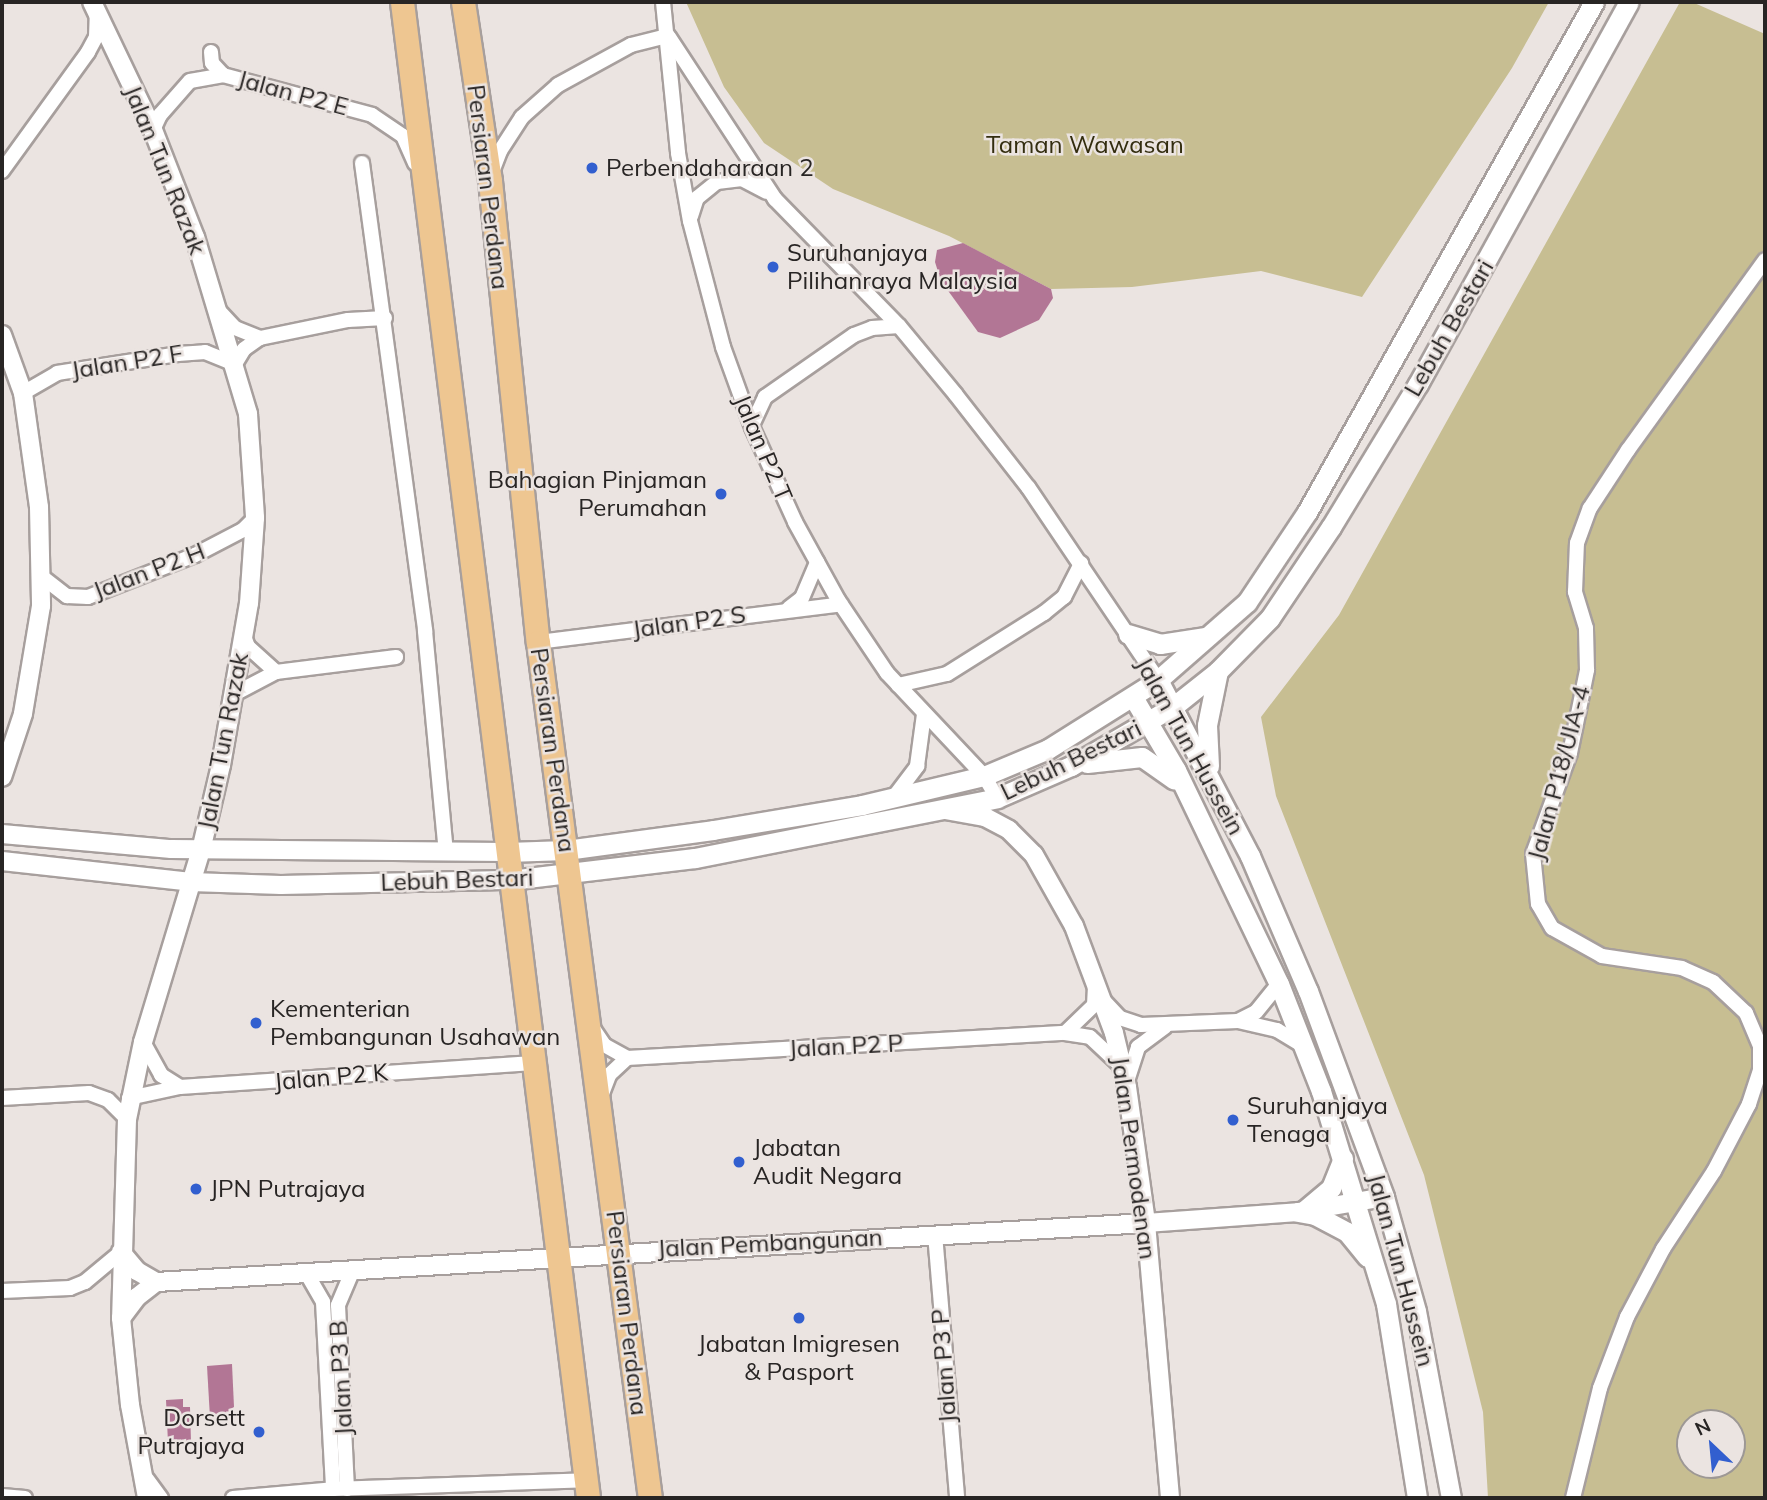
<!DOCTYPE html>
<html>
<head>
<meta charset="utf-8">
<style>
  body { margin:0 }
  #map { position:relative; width:1767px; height:1500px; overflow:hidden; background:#ebe4e1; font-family:Mulish,sans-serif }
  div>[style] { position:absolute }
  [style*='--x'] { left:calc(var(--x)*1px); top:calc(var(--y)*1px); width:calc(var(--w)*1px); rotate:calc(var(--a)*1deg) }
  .green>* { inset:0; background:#c7be92 }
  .water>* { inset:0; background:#b27695 }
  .roads { filter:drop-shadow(2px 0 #a79f9d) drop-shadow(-2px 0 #a79f9d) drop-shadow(0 2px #a79f9d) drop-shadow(0 -2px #a79f9d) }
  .minor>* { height:14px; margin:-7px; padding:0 7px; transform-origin:7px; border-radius:7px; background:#fff }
  .tertiary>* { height:18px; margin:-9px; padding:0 9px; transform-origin:9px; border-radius:9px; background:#fff }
  .secondary>* { height:19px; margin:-9.5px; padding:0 9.5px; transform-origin:9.5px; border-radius:9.5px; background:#fff }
  .primary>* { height:23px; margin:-11.5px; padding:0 11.5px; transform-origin:11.5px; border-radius:11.5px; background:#eec691 }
  .dots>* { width:19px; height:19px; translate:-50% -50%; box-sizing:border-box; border:4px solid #ebe4e1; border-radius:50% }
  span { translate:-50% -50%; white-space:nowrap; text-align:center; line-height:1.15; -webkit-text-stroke:5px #ebe4e1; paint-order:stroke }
  .street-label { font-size:24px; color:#282524 }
  .park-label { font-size:24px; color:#332d0f }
  .poi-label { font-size:24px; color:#282524 }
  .left { translate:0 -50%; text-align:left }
  .right { translate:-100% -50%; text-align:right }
  .frame { position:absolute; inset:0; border:4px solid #282524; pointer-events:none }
  .north { position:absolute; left:1676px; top:1409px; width:70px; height:70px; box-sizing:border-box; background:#ebe4e1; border:2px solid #9d9895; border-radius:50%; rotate:334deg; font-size:19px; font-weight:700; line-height:28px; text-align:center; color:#282524 }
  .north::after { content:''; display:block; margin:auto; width:24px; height:32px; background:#325fcf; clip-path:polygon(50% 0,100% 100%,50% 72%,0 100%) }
</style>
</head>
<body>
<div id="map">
  <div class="green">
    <i style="clip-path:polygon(686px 2px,1549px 2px,1512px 68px,1362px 297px,1261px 271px,1132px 287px,1051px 289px,949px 236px,833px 189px,764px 143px,724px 87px)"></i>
    <i style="clip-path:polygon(evenodd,1680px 2px,1692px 2px,1765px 34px,1765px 1498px,1488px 1498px,1483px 1412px,1424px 1175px,1276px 796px,1261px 717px,1339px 615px,1680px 2px,1690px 1423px,1732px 1423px,1732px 1465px,1690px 1465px,1690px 1423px)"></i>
  </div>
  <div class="water">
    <i style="clip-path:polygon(963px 243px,1051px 289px,1053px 298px,1039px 320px,1000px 338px,978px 332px,941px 281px,935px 262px,937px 250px)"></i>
    <i style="clip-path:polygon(232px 1364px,234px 1407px,225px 1417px,210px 1418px,207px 1366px)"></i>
    <i style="clip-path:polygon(183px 1399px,183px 1407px,190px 1407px,191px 1442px,168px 1443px,166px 1400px)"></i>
  </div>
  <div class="roads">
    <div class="minor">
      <i style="--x:663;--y:2;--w:152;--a:84.3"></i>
      <i style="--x:678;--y:153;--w:69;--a:80"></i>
      <i style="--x:690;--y:221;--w:130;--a:75.3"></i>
      <i style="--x:723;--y:347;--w:85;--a:70.1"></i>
      <i style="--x:752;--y:427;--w:104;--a:65.6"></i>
      <i style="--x:795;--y:522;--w:89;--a:61.1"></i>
      <i style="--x:838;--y:600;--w:88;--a:56.1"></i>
      <i style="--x:887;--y:673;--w:141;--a:46.7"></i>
      <i style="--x:984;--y:776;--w:26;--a:59"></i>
      <i style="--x:669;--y:37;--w:194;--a:56.8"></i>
      <i style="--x:775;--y:199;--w:177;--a:45.7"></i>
      <i style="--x:899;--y:326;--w:89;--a:50.4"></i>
      <i style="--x:956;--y:395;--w:117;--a:52"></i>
      <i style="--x:1028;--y:487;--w:233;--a:56"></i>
      <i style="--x:211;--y:52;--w:11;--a:85"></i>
      <i style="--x:212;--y:63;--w:16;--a:47"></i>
      <i style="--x:153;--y:130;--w:17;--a:-65"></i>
      <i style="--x:160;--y:115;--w:45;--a:-48.6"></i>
      <i style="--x:190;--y:81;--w:34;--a:-10"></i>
      <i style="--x:223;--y:75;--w:154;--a:15"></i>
      <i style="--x:372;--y:115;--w:37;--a:34"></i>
      <i style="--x:403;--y:136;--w:30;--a:66"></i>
      <i style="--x:362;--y:163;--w:472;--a:82.3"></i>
      <i style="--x:425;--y:631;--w:222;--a:84.6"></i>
      <i style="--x:2;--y:171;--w:147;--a:-54.1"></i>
      <i style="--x:88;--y:52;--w:17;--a:-62"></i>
      <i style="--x:96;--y:37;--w:24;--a:-88"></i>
      <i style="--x:492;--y:172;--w:22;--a:-69"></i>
      <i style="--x:500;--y:151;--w:40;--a:-57.1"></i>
      <i style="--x:522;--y:117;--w:48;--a:-41.6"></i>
      <i style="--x:558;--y:85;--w:83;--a:-28.7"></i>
      <i style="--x:631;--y:45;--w:38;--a:-14"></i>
      <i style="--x:691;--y:216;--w:19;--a:-72"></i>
      <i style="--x:697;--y:198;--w:26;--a:-39"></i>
      <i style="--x:717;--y:182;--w:25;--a:-7"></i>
      <i style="--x:742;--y:179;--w:27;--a:28"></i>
      <i style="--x:260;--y:338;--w:90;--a:-11.6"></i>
      <i style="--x:348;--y:320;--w:37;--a:-3"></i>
      <i style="--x:23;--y:393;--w:39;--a:-30"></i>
      <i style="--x:57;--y:373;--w:122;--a:-8.9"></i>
      <i style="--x:178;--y:354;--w:27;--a:-4"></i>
      <i style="--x:205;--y:352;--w:32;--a:22"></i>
      <i style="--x:235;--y:364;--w:17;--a:-59"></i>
      <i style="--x:244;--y:349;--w:19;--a:-35"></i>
      <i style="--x:260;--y:338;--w:27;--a:-158"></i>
      <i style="--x:235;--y:328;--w:25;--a:-133"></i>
      <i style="--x:752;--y:425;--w:31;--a:-65"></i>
      <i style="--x:765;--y:397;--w:108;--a:-34.9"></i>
      <i style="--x:854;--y:335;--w:19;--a:-21"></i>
      <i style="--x:872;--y:328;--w:27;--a:-4"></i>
      <i style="--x:41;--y:576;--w:33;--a:38"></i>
      <i style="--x:67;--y:596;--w:21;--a:3"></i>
      <i style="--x:88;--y:597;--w:115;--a:-21.4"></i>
      <i style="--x:195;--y:555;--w:54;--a:-27.5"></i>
      <i style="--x:243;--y:530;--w:17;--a:-45"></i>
      <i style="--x:789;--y:608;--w:16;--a:-38"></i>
      <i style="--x:802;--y:598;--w:39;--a:-67"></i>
      <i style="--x:538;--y:642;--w:305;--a:-7.1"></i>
      <i style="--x:276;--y:672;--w:121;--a:-7.1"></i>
      <i style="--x:898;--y:685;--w:50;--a:-12.7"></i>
      <i style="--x:947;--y:674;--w:115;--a:-32.2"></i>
      <i style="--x:1044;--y:613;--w:26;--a:-39"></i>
      <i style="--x:1064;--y:597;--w:38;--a:-63"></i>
      <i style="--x:236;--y:693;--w:45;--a:-27.7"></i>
      <i style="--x:276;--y:672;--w:38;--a:-138"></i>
      <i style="--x:248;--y:647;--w:12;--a:-110"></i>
      <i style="--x:894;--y:797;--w:39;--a:-53"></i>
      <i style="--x:917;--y:766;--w:52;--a:-82.3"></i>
      <i style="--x:1105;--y:1002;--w:22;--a:47"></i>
      <i style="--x:1120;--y:1018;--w:22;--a:18"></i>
      <i style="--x:1141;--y:1025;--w:97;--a:-2.4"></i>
      <i style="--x:1238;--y:1021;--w:40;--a:13"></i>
      <i style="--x:1277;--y:1030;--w:27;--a:31"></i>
      <i style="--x:1238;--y:1021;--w:20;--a:-27"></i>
      <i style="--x:1256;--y:1012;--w:36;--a:-51"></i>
      <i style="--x:592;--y:1027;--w:22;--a:56"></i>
      <i style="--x:604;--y:1045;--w:26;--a:29"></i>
      <i style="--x:1065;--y:1033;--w:40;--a:-44"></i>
      <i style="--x:1094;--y:1005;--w:17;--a:-87"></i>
      <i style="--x:143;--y:1042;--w:38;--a:61"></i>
      <i style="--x:161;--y:1075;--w:22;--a:32"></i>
      <i style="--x:1128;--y:1078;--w:33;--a:-72"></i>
      <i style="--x:1138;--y:1047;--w:34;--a:-37"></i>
      <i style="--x:2;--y:1098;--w:87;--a:-3.3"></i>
      <i style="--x:89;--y:1093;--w:20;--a:20"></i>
      <i style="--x:108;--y:1100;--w:27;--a:45"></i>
      <i style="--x:129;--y:1098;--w:52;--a:-12.2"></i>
      <i style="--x:180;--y:1087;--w:354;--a:-3.9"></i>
      <i style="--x:600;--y:1099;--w:26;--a:-69"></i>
      <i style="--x:609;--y:1075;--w:25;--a:-43"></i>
      <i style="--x:627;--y:1058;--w:439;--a:-3.3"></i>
      <i style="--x:1065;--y:1033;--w:25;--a:9"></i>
      <i style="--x:1090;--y:1037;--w:42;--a:43.1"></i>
      <i style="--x:935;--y:1234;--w:265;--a:85.2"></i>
      <i style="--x:307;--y:1274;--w:32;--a:60"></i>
      <i style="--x:323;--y:1302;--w:187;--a:86.9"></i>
      <i style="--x:2;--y:1291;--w:68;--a:-2.5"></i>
      <i style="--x:70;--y:1288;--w:16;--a:-22"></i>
      <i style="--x:85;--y:1282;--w:47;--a:-39.8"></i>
      <i style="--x:147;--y:1479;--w:24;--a:54"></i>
      <i style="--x:347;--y:1489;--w:184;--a:-92.8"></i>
      <i style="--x:338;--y:1305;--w:38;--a:-67"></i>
      <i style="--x:2;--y:1496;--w:23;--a:5"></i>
      <i style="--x:233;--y:1498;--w:100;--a:-5.1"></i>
      <i style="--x:333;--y:1489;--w:253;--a:-2"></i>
      <i style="--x:1573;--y:1498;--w:113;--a:-76.2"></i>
      <i style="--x:1600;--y:1388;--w:76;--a:-69.2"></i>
      <i style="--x:1627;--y:1317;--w:77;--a:-62.1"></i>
      <i style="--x:1663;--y:1249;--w:93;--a:-56.8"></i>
      <i style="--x:1714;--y:1171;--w:76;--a:-62.4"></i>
      <i style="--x:1749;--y:1104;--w:35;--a:-72"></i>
      <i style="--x:1760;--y:1071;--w:25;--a:-90"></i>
      <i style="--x:1760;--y:1046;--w:36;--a:-113"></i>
      <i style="--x:1746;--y:1013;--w:45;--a:-136.8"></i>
      <i style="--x:1713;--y:982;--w:34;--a:-156"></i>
      <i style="--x:1682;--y:968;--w:81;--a:-171.5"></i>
      <i style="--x:1602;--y:956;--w:57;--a:-150.8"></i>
      <i style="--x:1552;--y:928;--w:28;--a:-120"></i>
      <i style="--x:1538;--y:904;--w:50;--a:-95.7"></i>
      <i style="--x:1533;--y:854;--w:108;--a:-69.9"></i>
      <i style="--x:1570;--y:753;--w:85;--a:-78.4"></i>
      <i style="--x:1587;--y:670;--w:42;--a:-91.4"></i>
      <i style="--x:1586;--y:628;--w:38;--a:-107"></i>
      <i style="--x:1575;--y:592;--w:49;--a:-87.7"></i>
      <i style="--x:1577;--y:543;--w:37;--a:-70"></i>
      <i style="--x:1590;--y:508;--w:69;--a:-56.8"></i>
      <i style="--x:1628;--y:450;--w:234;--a:-54.2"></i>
    </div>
    <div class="tertiary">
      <i style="--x:92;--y:2;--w:142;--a:64.5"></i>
      <i style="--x:153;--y:130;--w:115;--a:68.6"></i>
      <i style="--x:195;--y:237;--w:185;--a:73.3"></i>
      <i style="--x:248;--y:414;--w:104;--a:86.1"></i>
      <i style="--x:255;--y:518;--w:85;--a:94"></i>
      <i style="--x:249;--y:603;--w:164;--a:99.8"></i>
      <i style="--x:221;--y:765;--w:87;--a:103.2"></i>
      <i style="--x:201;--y:850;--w:201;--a:106.8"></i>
      <i style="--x:143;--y:1042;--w:79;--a:101.7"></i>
      <i style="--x:127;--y:1119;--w:199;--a:91.7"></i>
      <i style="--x:121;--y:1318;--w:87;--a:84.1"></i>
      <i style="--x:130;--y:1405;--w:95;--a:79.6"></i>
      <i style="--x:2;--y:335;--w:62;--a:70.1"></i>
      <i style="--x:23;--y:393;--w:115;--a:82"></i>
      <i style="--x:39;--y:507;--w:99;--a:88.8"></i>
      <i style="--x:41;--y:606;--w:109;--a:99.5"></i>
      <i style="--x:23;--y:714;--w:66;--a:108.4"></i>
      <i style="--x:945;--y:810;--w:41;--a:9.9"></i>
      <i style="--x:985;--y:817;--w:27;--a:28"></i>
      <i style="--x:1009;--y:830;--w:35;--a:45"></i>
      <i style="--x:1034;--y:855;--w:81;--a:60.6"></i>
      <i style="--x:1074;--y:926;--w:114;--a:69.5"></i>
      <i style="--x:1114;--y:1033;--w:56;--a:76.5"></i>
      <i style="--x:1127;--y:1087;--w:137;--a:82"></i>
      <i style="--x:1146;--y:1223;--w:276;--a:85"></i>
      <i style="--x:2;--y:834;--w:170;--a:5.1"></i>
      <i style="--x:171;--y:849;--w:336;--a:0.5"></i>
      <i style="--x:2;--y:861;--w:190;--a:6.3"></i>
      <i style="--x:191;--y:882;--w:90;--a:1.9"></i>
      <i style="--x:281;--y:885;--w:229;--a:-1.3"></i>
      <i style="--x:121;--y:1252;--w:25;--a:50"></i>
      <i style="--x:137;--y:1271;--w:22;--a:30"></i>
      <i style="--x:156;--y:1282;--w:992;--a:-3.41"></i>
      <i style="--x:1146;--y:1223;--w:152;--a:-4.1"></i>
      <i style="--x:1298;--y:1212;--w:87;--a:-9.9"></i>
      <i style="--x:121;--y:1318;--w:26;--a:-53"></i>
      <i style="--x:137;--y:1297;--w:24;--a:-38"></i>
    </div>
    <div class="secondary">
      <i style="--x:1128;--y:634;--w:34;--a:17"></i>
      <i style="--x:1160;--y:644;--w:46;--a:-8.8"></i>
      <i style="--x:1158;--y:680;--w:199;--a:62.4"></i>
      <i style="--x:1250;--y:856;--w:147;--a:66.8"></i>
      <i style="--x:1308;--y:991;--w:220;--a:69.7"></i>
      <i style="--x:1384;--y:1197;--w:118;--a:74.3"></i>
      <i style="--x:1416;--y:1311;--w:190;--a:79.4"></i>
      <i style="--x:1133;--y:697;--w:85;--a:59.5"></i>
      <i style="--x:1176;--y:770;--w:237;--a:64.3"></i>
      <i style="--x:1279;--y:984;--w:115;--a:68.6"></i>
      <i style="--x:1321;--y:1091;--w:223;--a:73"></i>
      <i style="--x:1386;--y:1304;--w:196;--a:80.9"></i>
      <i style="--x:1087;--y:763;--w:55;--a:-6.2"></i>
      <i style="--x:1142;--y:757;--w:39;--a:35"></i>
      <i style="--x:1209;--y:766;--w:41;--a:-92.8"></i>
      <i style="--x:1207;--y:725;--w:55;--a:-78.5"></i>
      <i style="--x:507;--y:852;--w:59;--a:-1.9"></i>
      <i style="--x:566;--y:850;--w:148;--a:-7.7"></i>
      <i style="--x:713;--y:830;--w:151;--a:-9.5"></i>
      <i style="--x:862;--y:805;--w:125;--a:-13.4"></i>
      <i style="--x:984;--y:776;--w:69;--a:-22.9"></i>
      <i style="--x:1048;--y:749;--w:130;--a:-32.1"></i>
      <i style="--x:1158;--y:680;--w:118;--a:-41.2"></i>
      <i style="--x:1247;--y:602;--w:108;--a:-56.3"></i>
      <i style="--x:1307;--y:512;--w:585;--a:-60.63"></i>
      <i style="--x:510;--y:880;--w:186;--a:-6.8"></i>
      <i style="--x:695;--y:858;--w:308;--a:-11.2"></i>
      <i style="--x:997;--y:798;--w:81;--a:-23.4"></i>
      <i style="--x:1071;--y:766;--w:119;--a:-30.2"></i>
      <i style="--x:1174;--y:706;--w:56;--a:-38.5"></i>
      <i style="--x:1218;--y:671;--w:74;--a:-45.5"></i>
      <i style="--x:1270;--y:618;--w:110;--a:-56.2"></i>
      <i style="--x:1331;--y:527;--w:167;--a:-58.7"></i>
      <i style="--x:1418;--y:384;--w:436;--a:-61.1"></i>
      <i style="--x:1306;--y:1209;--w:33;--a:-40"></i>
      <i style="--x:1331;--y:1188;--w:32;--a:-68"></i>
      <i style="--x:1298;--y:1212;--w:17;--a:10"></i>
      <i style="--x:1315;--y:1215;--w:36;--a:28"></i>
      <i style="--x:1347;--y:1232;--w:32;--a:51"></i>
    </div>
    <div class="primary">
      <i style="--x:402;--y:2;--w:1508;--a:82.91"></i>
      <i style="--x:463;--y:2;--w:181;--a:81.4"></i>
      <i style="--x:490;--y:181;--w:463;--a:84.1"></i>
      <i style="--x:538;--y:642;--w:863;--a:82.55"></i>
    </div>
  </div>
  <div class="dots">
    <i style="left:592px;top:168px;background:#325fcf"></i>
    <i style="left:773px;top:267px;background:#325fcf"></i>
    <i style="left:721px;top:494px;background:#325fcf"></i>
    <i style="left:256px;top:1023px;background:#325fcf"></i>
    <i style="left:1233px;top:1120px;background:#325fcf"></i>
    <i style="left:739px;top:1162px;background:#325fcf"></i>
    <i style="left:196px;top:1189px;background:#325fcf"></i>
    <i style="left:799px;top:1318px;background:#325fcf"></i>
    <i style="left:259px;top:1432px;background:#325fcf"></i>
  </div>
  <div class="street-label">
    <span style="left:293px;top:93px;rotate:15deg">Jalan P2 E</span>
    <span style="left:165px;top:170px;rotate:68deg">Jalan Tun Razak</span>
    <span style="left:488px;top:187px;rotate:83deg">Persiaran Perdana</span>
    <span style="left:1449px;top:328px;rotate:-60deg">Lebuh Bestari</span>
    <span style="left:127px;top:362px;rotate:-9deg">Jalan P2 F</span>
    <span style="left:763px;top:448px;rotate:67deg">Jalan P2 T</span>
    <span style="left:149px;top:571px;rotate:-21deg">Jalan P2 H</span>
    <span style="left:689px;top:622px;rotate:-8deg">Jalan P2 S</span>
    <span style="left:223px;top:741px;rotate:-79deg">Jalan Tun Razak</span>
    <span style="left:1190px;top:746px;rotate:61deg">Jalan Tun Hussein</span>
    <span style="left:553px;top:750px;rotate:82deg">Persiaran Perdana</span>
    <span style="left:1071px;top:760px;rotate:-26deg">Lebuh Bestari</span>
    <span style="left:1559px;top:773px;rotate:-75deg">Jalan P18/UIA-4</span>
    <span style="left:457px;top:880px;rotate:-2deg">Lebuh Bestari</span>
    <span style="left:846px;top:1046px;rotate:-3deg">Jalan P2 P</span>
    <span style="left:331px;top:1077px;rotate:-5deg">Jalan P2 K</span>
    <span style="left:1134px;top:1158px;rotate:82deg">Jalan Permodenan</span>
    <span style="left:770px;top:1243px;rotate:-3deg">Jalan Pembangunan</span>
    <span style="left:1401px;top:1270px;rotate:75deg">Jalan Tun Hussein</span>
    <span style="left:627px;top:1313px;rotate:83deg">Persiaran Perdana</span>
    <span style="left:944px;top:1366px;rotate:-94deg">Jalan P3 P</span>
    <span style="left:341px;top:1378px;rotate:-93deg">Jalan P3 B</span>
  </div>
  <div class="park-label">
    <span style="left:1085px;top:145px">Taman Wawasan</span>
  </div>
  <div class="poi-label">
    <span class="left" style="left:606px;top:168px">Perbendaharaan 2</span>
    <span class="left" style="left:787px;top:267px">Suruhanjaya<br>Pilihanraya Malaysia</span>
    <span class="right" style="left:707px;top:494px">Bahagian Pinjaman<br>Perumahan</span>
    <span class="left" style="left:270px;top:1023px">Kementerian<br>Pembangunan Usahawan</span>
    <span class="left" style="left:1247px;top:1120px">Suruhanjaya<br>Tenaga</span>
    <span class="left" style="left:753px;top:1162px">Jabatan<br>Audit Negara</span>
    <span class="left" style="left:210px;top:1189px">JPN Putrajaya</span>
    <span style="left:799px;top:1358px">Jabatan Imigresen<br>&amp; Pasport</span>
    <span class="right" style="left:245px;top:1432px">Dorsett<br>Putrajaya</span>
  </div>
  <div class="frame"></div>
  <div class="north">N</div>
</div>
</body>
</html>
